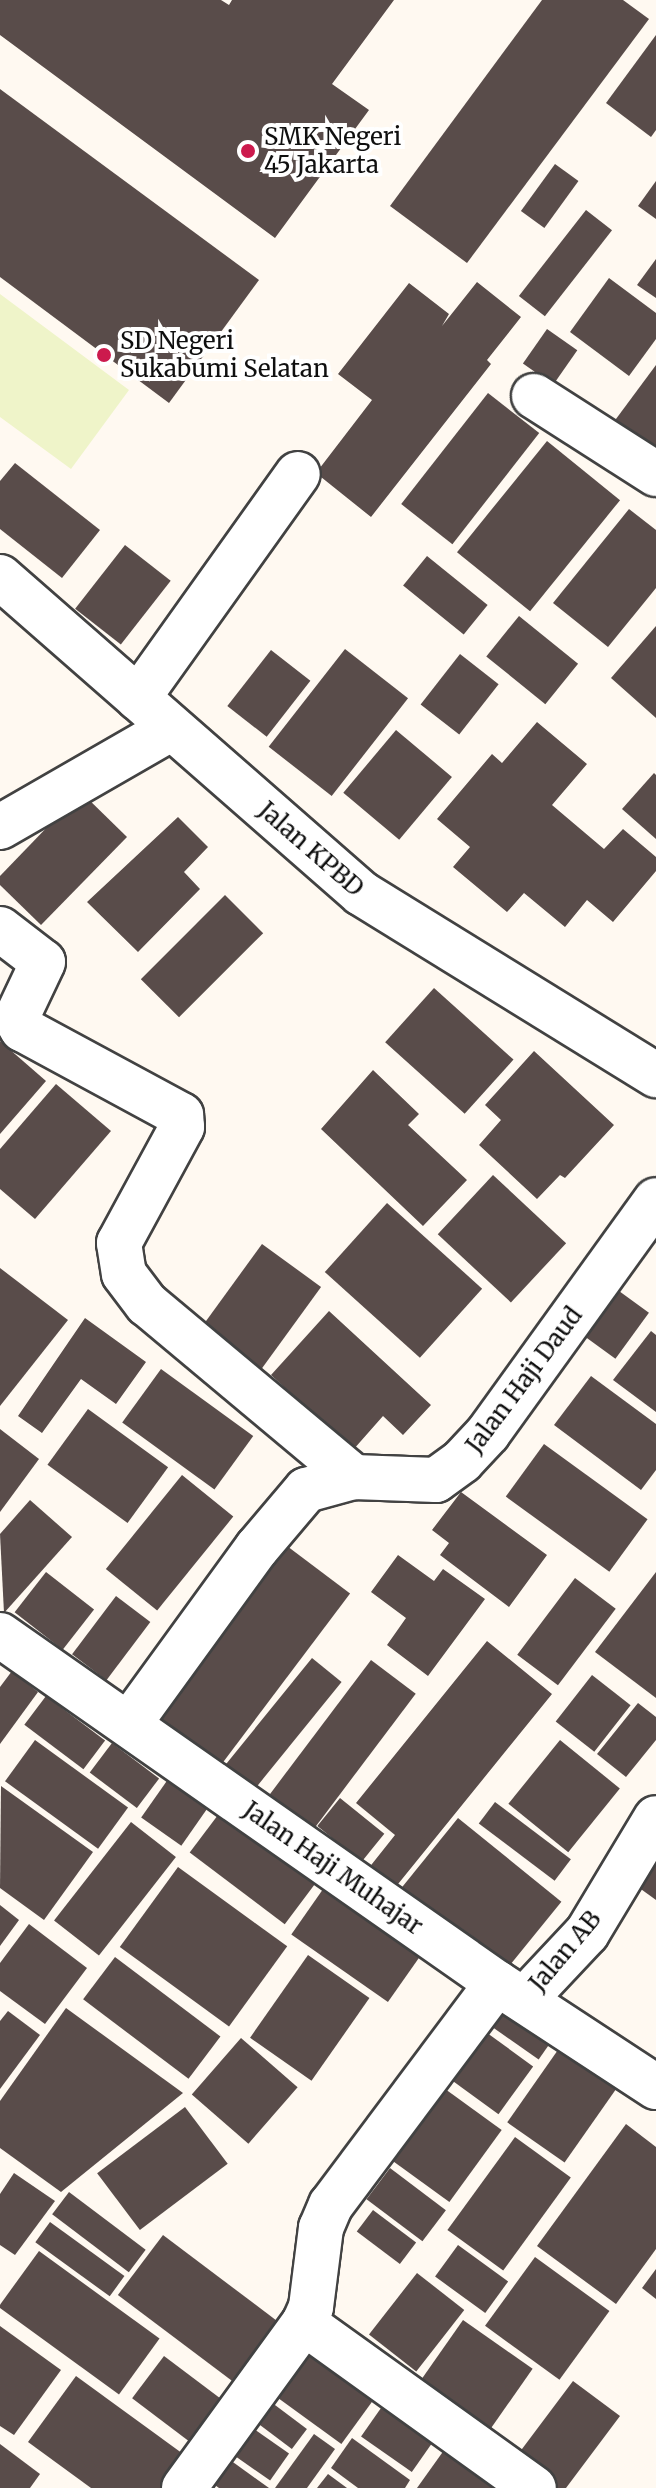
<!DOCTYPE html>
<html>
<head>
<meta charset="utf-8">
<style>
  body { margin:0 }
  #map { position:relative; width:656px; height:2488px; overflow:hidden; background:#fff9f1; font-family:Merriweather,serif }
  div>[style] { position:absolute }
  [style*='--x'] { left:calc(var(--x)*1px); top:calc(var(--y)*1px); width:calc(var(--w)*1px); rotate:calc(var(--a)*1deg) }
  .pitch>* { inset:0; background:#eff4c9 }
  .building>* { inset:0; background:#594c4a; transform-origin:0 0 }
  .roads { filter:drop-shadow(2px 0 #424242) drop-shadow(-2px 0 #424242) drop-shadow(0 2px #424242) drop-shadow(0 -2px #424242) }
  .minor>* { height:44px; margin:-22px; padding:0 22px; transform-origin:22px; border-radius:22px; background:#fff }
  .dots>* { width:22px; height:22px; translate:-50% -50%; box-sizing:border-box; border:4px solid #fff; border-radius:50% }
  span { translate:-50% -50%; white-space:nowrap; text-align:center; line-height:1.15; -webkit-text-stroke:8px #fff; paint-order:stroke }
  .poi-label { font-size:24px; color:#0f0f0f }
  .left { translate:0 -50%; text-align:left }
  .street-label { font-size:24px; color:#0f0f0f }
</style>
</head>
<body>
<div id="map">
  <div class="pitch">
    <i style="clip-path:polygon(0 294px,129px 390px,71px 469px,0 417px)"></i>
  </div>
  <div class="building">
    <i style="clip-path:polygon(0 0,221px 0,229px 5px,232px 0,394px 0,332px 84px,369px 110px,275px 238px,0 35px)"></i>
    <i style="clip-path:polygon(542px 0,623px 0,649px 19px,467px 263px,390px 206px)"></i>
    <i style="clip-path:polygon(656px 35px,656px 130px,651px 137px,606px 103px)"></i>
    <i style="clip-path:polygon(0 89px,259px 280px,169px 403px,0 277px)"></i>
    <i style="left:555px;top:164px;width:29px;height:58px;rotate:36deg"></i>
    <i style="clip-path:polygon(656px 181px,656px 219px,638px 206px)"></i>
    <i style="left:586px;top:210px;width:33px;height:109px;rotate:38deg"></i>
    <i style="clip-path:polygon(656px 259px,656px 298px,637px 285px)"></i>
    <i style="clip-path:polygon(609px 278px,656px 313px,656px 339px,629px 376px,570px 332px)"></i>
    <i style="clip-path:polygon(477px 282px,521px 317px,487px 360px,491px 364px,371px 517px,316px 473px,372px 400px,338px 374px,409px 283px,449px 314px,442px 326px)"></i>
    <i style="left:547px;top:329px;width:37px;height:42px;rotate:35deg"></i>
    <i style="clip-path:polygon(656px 365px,656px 454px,613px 423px)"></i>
    <i style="left:488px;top:393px;width:65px;height:141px;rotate:38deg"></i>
    <i style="left:547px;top:441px;width:94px;height:143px;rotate:39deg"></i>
    <i style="clip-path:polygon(15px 463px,100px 530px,62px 578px,0 529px,0 481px)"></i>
    <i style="clip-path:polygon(629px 509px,656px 530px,656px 588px,608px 647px,553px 603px)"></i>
    <i style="left:125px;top:545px;width:58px;height:81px;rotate:38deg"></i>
    <i style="left:427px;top:556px;width:78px;height:38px;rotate:39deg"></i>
    <i style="left:519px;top:616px;width:76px;height:52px;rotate:39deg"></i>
    <i style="clip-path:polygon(656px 626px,656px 718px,611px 678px)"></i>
    <i style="left:345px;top:649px;width:80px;height:124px;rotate:38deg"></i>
    <i style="left:271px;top:650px;width:50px;height:71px;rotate:38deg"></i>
    <i style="left:460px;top:654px;width:49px;height:64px;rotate:38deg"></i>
    <i style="clip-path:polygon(537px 722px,587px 764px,552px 805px,604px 849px,623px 829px,656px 857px,656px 871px,613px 922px,587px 900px,565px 927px,524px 893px,507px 912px,453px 867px,470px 847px,437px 819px,492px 754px,502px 763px)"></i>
    <i style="left:396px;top:730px;width:73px;height:82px;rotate:40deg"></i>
    <i style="clip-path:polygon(654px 773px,656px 775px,656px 839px,622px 809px)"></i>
    <i style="clip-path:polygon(81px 792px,127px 837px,41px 925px,0 885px,0 876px)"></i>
    <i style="clip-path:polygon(178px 817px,208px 847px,184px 872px,200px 889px,138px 952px,87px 902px)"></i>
    <i style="left:225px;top:895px;width:54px;height:119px;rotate:45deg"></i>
    <i style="left:434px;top:988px;width:107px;height:73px;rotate:42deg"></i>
    <i style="clip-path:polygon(0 1041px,46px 1081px,0 1134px)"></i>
    <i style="clip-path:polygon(534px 1051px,614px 1125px,565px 1178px,560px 1175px,537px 1199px,479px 1145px,501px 1120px,485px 1105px)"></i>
    <i style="clip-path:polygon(373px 1070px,419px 1114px,408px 1125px,467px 1180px,423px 1226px,321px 1129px)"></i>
    <i style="clip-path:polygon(56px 1084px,111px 1131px,35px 1219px,0 1189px,0 1149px)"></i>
    <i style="left:493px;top:1175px;width:100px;height:81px;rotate:43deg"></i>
    <i style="left:387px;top:1203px;width:128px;height:93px;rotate:42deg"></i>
    <i style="left:262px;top:1244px;width:73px;height:106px;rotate:36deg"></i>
    <i style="clip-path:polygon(0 1268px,68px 1320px,0 1406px)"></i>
    <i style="left:619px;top:1291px;width:37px;height:57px;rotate:36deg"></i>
    <i style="clip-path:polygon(329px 1311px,431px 1405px,403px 1435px,383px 1416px,353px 1450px,271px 1375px)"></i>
    <i style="clip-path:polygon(85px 1318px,146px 1362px,116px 1404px,81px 1379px,42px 1433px,18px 1416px)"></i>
    <i style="clip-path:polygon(651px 1331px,656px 1335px,656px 1412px,613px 1380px)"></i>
    <i style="left:161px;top:1369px;width:114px;height:66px;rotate:36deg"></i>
    <i style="clip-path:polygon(591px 1376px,656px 1424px,656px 1470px,641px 1490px,554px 1425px)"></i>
    <i style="left:88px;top:1409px;width:99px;height:69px;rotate:36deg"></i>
    <i style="clip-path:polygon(0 1429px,39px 1459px,0 1512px)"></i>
    <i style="left:544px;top:1444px;width:128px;height:65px;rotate:36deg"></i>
    <i style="left:182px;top:1475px;width:66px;height:121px;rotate:39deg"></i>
    <i style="clip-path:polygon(461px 1492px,547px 1555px,509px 1607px,440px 1555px,449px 1543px,432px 1530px)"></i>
    <i style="clip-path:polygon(30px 1500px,72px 1537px,4px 1613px,0 1534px)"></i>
    <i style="left:287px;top:1546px;width:79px;height:223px;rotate:37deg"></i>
    <i style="clip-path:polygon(398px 1555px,434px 1581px,443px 1569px,485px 1599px,428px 1676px,387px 1645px,406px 1618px,371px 1592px)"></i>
    <i style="left:46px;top:1572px;width:61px;height:51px;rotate:38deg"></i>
    <i style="clip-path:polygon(656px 1572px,656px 1698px,595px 1652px)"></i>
    <i style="left:575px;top:1578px;width:51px;height:96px;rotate:37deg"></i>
    <i style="left:116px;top:1596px;width:43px;height:73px;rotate:37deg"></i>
    <i style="clip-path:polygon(487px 1641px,552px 1694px,394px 1889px,368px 1869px,395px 1835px,356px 1803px)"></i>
    <i style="left:312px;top:1658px;width:38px;height:138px;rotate:39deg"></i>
    <i style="left:371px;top:1660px;width:56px;height:179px;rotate:37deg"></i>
    <i style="clip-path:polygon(12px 1671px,38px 1692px,0 1744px,0 1687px)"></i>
    <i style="left:592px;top:1675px;width:49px;height:59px;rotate:38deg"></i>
    <i style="left:46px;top:1696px;width:74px;height:36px;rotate:37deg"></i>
    <i style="clip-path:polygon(638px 1703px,656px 1717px,656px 1740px,626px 1777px,597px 1754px)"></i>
    <i style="left:35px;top:1740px;width:115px;height:51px;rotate:36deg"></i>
    <i style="left:560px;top:1740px;width:77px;height:82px;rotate:39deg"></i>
    <i style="left:112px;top:1743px;width:59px;height:37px;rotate:37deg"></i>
    <i style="left:171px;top:1775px;width:49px;height:52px;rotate:35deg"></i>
    <i style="clip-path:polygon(1px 1786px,93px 1852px,44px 1920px,0 1888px)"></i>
    <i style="left:340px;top:1798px;width:57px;height:36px;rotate:39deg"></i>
    <i style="left:495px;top:1802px;width:95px;height:27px;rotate:37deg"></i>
    <i style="left:224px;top:1807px;width:119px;height:57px;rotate:37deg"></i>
    <i style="left:458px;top:1818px;width:133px;height:97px;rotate:39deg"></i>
    <i style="left:131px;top:1822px;width:57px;height:125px;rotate:38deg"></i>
    <i style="clip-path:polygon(656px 1841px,656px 1900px,627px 1879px)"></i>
    <i style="left:178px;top:1867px;width:135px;height:99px;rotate:36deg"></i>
    <i style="left:328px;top:1882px;width:118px;height:64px;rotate:35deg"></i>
    <i style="clip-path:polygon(0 1905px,19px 1920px,0 1946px)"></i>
    <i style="clip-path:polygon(29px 1924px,87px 1968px,45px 2024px,0 1991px,0 1963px)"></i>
    <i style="left:308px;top:1955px;width:75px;height:101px;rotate:35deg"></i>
    <i style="left:115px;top:1957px;width:132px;height:53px;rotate:37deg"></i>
    <i style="left:503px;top:2004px;width:61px;height:25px;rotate:35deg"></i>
    <i style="clip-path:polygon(66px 2008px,183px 2093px,61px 2192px,0 2148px,0 2101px)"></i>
    <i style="clip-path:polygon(8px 2011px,40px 2035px,0 2089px,0 2021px)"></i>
    <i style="left:483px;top:2030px;width:62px;height:59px;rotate:36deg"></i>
    <i style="left:241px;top:2038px;width:75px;height:75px;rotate:41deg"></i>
    <i style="left:560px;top:2047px;width:70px;height:92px;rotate:35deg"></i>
    <i style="left:441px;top:2086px;width:75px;height:89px;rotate:36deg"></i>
    <i style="left:185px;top:2107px;width:71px;height:110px;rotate:53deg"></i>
    <i style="clip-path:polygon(626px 2124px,656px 2147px,656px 2249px,616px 2304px,537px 2246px)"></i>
    <i style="left:515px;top:2137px;width:69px;height:115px;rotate:36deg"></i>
    <i style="left:390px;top:2168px;width:70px;height:39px;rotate:37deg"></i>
    <i style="clip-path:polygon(14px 2173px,55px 2201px,15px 2255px,0 2245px,0 2194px)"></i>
    <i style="left:69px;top:2192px;width:96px;height:28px;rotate:37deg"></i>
    <i style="left:373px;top:2210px;width:54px;height:27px;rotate:37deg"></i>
    <i style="left:50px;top:2222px;width:92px;height:25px;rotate:36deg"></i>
    <i style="left:163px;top:2235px;width:159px;height:75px;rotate:37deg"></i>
    <i style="left:458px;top:2245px;width:62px;height:39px;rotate:36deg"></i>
    <i style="left:39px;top:2251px;width:149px;height:69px;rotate:36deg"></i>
    <i style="left:535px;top:2257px;width:92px;height:85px;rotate:36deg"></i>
    <i style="clip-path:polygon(656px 2269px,656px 2299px,642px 2288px)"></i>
    <i style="left:417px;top:2273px;width:60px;height:78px;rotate:38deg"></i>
    <i style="left:463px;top:2320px;width:85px;height:94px;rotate:35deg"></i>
    <i style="clip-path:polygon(0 2326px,61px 2370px,14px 2435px,0 2426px)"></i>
    <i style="left:300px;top:2341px;width:94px;height:59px;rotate:36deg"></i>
    <i style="left:164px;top:2356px;width:89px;height:53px;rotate:37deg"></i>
    <i style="clip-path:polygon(76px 2376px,190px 2459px,169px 2488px,91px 2488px,28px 2442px)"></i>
    <i style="clip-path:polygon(573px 2381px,620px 2416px,566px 2488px,541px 2488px,510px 2465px)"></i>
    <i style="left:259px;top:2393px;width:60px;height:25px;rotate:37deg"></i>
    <i style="left:388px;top:2398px;width:62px;height:47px;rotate:35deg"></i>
    <i style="left:244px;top:2422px;width:55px;height:33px;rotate:35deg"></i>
    <i style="clip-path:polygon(314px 2434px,335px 2449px,307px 2488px,275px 2488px)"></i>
    <i style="clip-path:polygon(352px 2438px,410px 2480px,405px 2488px,358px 2488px,331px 2468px)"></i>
    <i style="clip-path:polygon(452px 2439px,520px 2488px,417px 2488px)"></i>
    <i style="clip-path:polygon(0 2444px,40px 2474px,30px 2488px,0 2488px)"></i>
    <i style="clip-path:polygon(219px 2452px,269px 2488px,219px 2488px,202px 2476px)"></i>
    <i style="clip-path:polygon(328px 2474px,347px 2488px,317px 2488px)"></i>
  </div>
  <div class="roads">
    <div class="minor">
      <i style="--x:534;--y:396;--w:145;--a:32.6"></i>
      <i style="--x:0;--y:577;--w:480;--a:41.2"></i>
      <i style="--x:361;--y:893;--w:347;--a:31.7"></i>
      <i style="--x:138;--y:698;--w:275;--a:-54.5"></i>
      <i style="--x:0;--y:827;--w:198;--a:-29.9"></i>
      <i style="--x:0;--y:929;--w:54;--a:37.5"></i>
      <i style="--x:43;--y:962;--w:63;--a:115.3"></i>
      <i style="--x:16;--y:1019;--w:12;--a:59"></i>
      <i style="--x:22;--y:1029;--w:181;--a:28.4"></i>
      <i style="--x:181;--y:1115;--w:12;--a:85"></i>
      <i style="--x:182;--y:1127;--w:132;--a:118.5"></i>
      <i style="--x:119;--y:1243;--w:31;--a:81"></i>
      <i style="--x:124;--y:1274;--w:38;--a:53"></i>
      <i style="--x:147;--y:1304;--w:270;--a:39.9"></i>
      <i style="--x:0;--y:1635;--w:607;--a:35"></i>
      <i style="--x:497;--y:1983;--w:190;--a:33.2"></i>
      <i style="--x:129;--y:1724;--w:218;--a:-54"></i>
      <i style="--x:257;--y:1548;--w:76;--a:-49.8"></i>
      <i style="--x:306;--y:1490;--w:50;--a:-15.2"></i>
      <i style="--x:354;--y:1477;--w:82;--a:2.1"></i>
      <i style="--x:436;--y:1480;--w:32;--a:-36"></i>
      <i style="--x:462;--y:1461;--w:38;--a:-47"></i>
      <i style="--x:488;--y:1433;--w:287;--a:-54.2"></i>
      <i style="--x:524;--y:2000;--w:92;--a:-46.8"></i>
      <i style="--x:587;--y:1933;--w:134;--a:-59"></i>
      <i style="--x:304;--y:2323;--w:283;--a:35.7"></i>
      <i style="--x:184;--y:2488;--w:204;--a:-54"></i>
      <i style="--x:304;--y:2323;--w:17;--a:-66"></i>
      <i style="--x:311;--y:2307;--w:80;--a:-82.8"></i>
      <i style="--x:321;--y:2228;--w:25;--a:-67"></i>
      <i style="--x:331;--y:2205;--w:277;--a:-53.2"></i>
    </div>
  </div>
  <div class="dots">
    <i style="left:248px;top:151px;background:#cc1a4d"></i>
    <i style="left:104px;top:355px;background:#cc1a4d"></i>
  </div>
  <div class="poi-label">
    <span class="left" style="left:264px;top:151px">SMK Negeri<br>45 Jakarta</span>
    <span class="left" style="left:120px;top:355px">SD Negeri<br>Sukabumi Selatan</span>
  </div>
  <div class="street-label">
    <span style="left:311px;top:849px;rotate:41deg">Jalan KPBD</span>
    <span style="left:524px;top:1380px;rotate:-53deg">Jalan Haji Daud</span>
    <span style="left:333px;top:1868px;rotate:35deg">Jalan Haji Muhajar</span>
    <span style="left:565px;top:1951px;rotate:-50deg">Jalan AB</span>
  </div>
</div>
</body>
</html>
